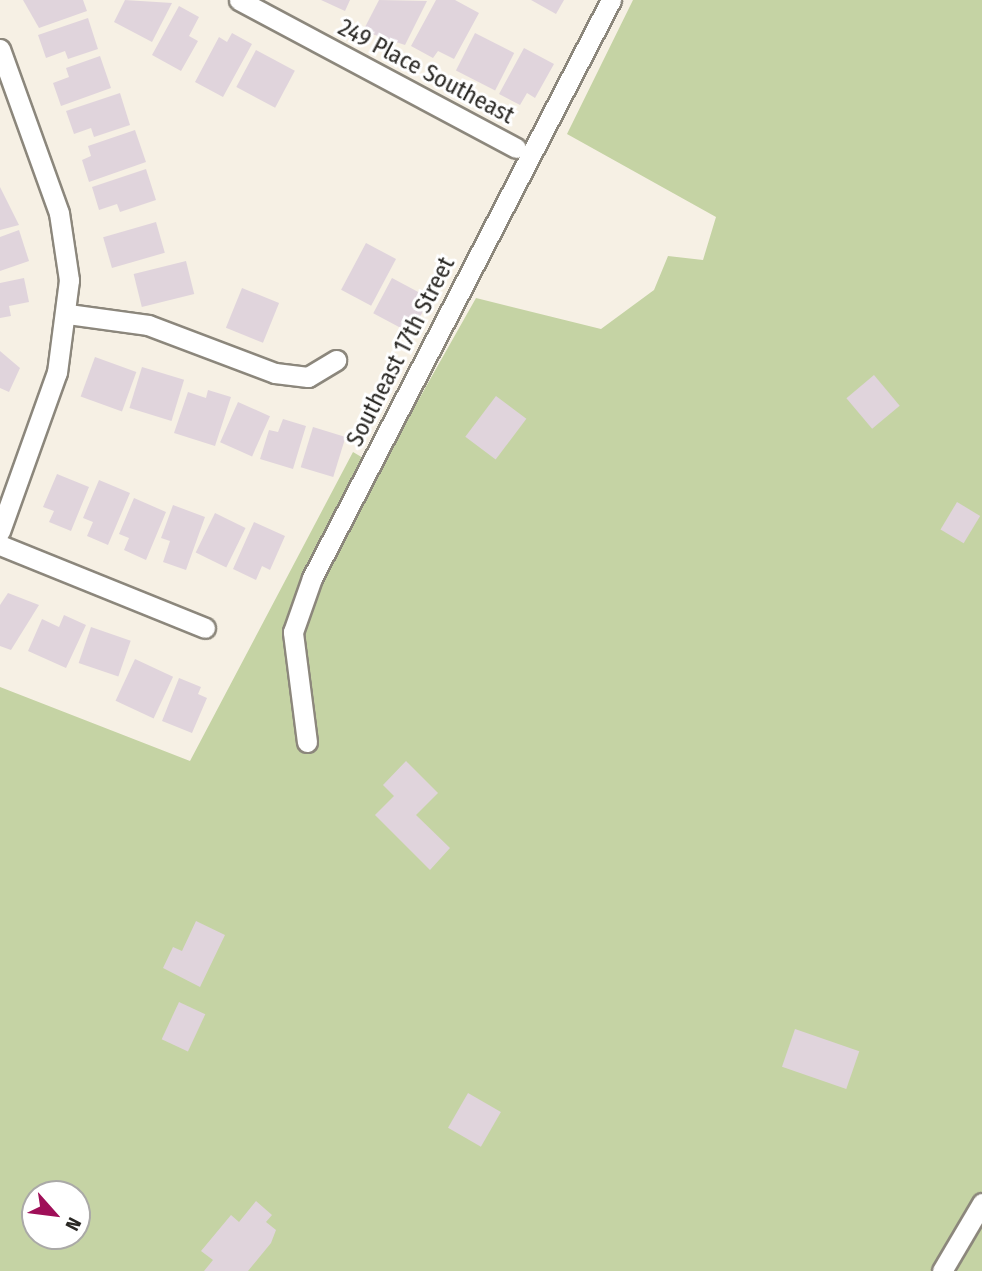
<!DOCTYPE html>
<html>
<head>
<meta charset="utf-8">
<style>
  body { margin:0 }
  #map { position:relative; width:982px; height:1271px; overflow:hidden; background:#f6f0e4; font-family:"Fira Sans Condensed",sans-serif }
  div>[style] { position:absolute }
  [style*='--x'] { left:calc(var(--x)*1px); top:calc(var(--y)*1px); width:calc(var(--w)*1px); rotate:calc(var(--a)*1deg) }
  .green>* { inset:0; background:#c5d3a4 }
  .building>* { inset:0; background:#e0d4dc; transform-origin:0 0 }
  .roads { filter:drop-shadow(2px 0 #8c877c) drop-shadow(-2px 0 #8c877c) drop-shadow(0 2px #8c877c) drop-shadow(0 -2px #8c877c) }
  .street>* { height:19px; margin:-9.5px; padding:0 9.5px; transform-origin:9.5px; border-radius:9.5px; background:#fff }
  span { translate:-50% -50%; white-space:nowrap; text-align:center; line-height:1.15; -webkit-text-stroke:6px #fff; paint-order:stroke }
  .street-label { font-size:24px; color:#2a2824 }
  .north { position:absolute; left:21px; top:1180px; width:70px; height:70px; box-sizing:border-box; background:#fff; border:2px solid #aaa9a7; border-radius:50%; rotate:118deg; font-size:19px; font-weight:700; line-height:28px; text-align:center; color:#2a2824 }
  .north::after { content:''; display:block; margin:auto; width:24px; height:32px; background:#9f0f58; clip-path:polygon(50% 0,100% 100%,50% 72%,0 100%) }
</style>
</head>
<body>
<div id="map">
  <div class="green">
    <i style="clip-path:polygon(evenodd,633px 0,982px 0,982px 1271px,0 1271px,0 687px,190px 761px,353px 452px,380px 468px,476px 298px,601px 329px,654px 290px,668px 256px,703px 260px,716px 217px,567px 134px,633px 0,35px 1194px,77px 1194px,77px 1236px,35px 1236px,35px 1194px)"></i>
  </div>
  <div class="building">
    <i style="clip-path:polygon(23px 0,83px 0,87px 11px,39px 28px)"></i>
    <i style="clip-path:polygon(125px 0,172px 3px,152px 42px,114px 22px)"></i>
    <i style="clip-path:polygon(321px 0,350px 0,345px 11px)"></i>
    <i style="clip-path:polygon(379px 0,427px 1px,405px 45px,363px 31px)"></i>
    <i style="clip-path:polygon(436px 0,455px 0,479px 13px,454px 59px,438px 51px,433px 58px,411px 46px)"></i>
    <i style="clip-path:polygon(531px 0,564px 0,556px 14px)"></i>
    <i style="clip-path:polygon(179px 6px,199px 17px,189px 36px,198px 41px,181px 71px,152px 55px)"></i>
    <i style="clip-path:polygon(88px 18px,98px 49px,68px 59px,65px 51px,46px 58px,38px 35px)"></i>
    <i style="clip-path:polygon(232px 33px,252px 44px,223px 97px,195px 82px,219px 37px,227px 42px)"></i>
    <i style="left:475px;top:33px;width:44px;height:42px;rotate:27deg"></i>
    <i style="clip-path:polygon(524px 48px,554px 64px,535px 98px,527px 93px,520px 105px,499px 94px)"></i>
    <i style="left:256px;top:50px;width:44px;height:42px;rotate:28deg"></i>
    <i style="clip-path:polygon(100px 56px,111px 88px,61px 106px,53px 83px,69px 77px,66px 68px)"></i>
    <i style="clip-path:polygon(120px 93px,130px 125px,94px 137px,91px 128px,74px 134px,66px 111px)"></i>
    <i style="clip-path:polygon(135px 130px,146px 162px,89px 182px,82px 160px,91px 156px,88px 146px)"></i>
    <i style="clip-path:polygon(146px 169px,156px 200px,120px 212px,117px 204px,99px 210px,92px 187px)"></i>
    <i style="clip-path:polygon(0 187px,19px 225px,0 230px)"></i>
    <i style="left:156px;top:222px;width:32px;height:55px;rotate:74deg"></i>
    <i style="clip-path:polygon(19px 230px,29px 261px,0 271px,0 237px)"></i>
    <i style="left:366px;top:243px;width:34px;height:53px;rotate:28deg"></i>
    <i style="left:186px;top:261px;width:34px;height:54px;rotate:76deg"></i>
    <i style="clip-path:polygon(24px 278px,29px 302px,9px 306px,11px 316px,0 318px,0 283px)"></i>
    <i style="left:392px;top:278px;width:43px;height:40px;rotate:28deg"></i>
    <i style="left:242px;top:288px;width:40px;height:43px;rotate:22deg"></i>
    <i style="clip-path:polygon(0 351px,20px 368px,9px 392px,0 388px)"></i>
    <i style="left:95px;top:357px;width:44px;height:42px;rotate:20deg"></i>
    <i style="left:142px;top:367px;width:44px;height:43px;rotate:17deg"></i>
    <i style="left:874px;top:375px;width:40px;height:36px;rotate:50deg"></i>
    <i style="clip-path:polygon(208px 390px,231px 397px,215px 446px,174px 433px,188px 392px,206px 398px)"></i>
    <i style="left:496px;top:396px;width:38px;height:51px;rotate:37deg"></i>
    <i style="left:238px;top:402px;width:35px;height:44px;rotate:24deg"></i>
    <i style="clip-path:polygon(283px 419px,306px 426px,293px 469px,260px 459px,269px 430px,278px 432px)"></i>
    <i style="left:313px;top:427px;width:34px;height:42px;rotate:17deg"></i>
    <i style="clip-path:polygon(57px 474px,89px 487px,71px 531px,49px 522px,54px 511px,43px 507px)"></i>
    <i style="clip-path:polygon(99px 480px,130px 493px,108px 545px,87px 536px,93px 522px,83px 518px)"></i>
    <i style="clip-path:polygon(134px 498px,166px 512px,146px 560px,124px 550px,129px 538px,119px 534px)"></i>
    <i style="left:957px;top:502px;width:27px;height:32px;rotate:31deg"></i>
    <i style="clip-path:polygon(173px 505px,205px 517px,186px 570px,163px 562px,170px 541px,161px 538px)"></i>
    <i style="left:215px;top:513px;width:34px;height:44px;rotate:26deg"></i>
    <i style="clip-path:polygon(254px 522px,285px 536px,270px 570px,262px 566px,256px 580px,233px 569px)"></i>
    <i style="clip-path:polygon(8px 593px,39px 605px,11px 650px,0 646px,0 605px)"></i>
    <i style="clip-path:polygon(64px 615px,86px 625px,66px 668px,28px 651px,42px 619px,59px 627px)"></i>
    <i style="left:91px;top:627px;width:42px;height:38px;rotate:19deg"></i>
    <i style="left:135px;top:659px;width:42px;height:46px;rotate:25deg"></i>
    <i style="clip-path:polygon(179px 678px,201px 687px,198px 694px,207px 698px,192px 733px,162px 721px)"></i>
    <i style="clip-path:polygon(406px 761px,438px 793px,416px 815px,450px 848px,430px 870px,375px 815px,394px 796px,383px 785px)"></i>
    <i style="clip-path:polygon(196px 921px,225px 935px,200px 987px,163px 968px,173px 947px,182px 951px)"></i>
    <i style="left:179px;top:1002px;width:29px;height:41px;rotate:25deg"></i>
    <i style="left:795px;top:1029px;width:68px;height:40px;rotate:19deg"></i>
    <i style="left:468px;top:1093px;width:38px;height:40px;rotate:30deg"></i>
    <i style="clip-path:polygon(256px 1201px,272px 1215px,266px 1222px,276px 1230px,271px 1243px,248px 1271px,204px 1271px,213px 1260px,201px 1251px,231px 1215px,239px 1222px)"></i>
  </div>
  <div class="roads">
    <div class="street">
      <i style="--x:239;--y:0;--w:314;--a:28.1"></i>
      <i style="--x:0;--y:49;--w:174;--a:70.2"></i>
      <i style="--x:59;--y:213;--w:68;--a:81.5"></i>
      <i style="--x:69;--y:280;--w:93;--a:97.4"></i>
      <i style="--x:57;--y:372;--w:169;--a:109.7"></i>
      <i style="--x:68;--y:314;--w:81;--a:7.8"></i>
      <i style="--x:148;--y:325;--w:136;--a:20.7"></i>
      <i style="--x:275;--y:373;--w:33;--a:7"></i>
      <i style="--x:308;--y:377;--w:33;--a:-31"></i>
      <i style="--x:0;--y:545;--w:221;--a:22"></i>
      <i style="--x:307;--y:742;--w:111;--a:-97.3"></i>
      <i style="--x:293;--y:632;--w:57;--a:-70.6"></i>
      <i style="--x:312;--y:578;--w:651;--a:-62.65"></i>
      <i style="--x:942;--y:1271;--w:79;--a:-59.5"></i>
    </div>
  </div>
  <div class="street-label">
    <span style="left:426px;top:72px;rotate:28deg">249 Place Southeast</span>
    <span style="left:401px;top:352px;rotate:-63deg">Southeast 17th Street</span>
  </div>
  <div class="north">N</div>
</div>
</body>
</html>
